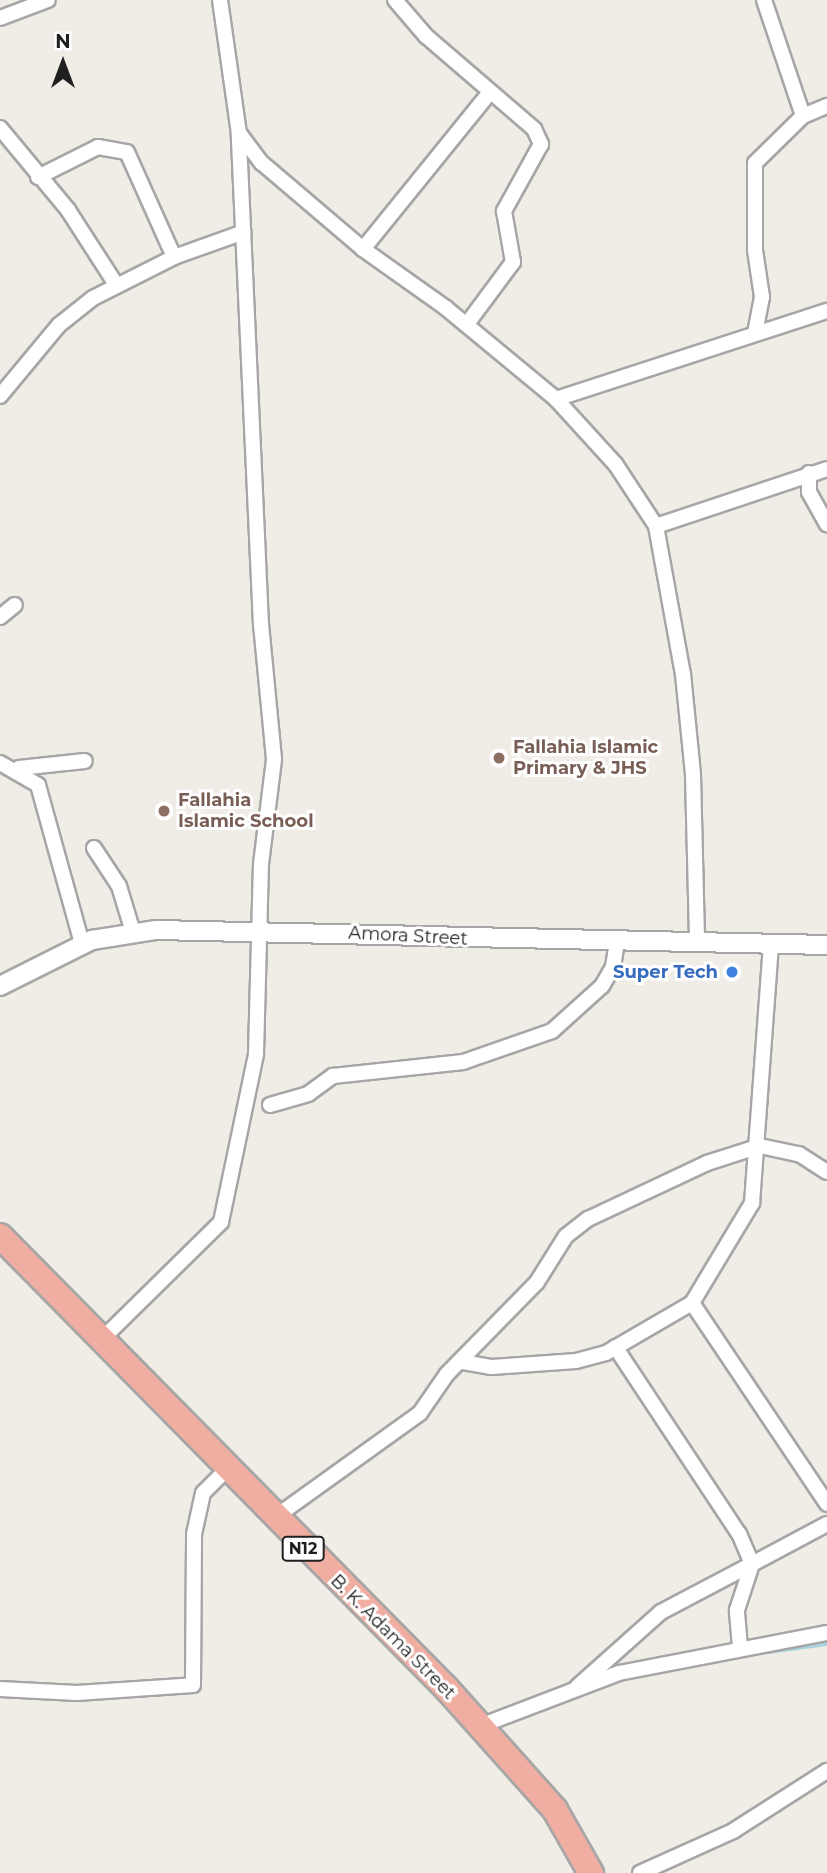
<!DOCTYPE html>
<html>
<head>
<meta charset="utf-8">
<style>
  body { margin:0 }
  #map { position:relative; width:827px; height:1873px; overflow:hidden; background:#f0ece6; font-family:Montserrat,sans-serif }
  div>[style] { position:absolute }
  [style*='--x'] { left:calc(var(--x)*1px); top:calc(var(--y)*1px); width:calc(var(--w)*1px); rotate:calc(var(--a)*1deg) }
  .stream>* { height:4.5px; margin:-2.25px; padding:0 2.25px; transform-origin:2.25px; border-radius:2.25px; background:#a7d4dd }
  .roads { filter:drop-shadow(2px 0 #a6a6a6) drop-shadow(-2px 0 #a6a6a6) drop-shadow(0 2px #a6a6a6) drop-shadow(0 -2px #a6a6a6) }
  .minor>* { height:14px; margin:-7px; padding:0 7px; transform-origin:7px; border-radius:7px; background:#fff }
  .tertiary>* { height:18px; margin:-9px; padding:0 9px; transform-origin:9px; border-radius:9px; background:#fff }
  .trunk>* { height:24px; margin:-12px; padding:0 12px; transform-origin:12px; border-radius:12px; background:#f0aea2 }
  .dots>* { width:19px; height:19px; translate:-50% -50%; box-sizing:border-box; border:4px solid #fff; border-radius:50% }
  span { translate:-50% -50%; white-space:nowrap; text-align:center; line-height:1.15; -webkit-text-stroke:6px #fff; paint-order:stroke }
  .shield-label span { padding:2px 5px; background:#fff; border:2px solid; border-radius:5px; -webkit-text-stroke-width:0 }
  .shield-label { font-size:16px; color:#1f1f1f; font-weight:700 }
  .education-label { font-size:18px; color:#785e54; font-weight:700 }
  .left { translate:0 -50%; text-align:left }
  .street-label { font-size:18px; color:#1f1f1f }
  .shop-label { font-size:18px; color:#366cbe; font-weight:700 }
  .right { translate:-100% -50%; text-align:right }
  .north { position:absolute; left:28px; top:28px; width:70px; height:70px; -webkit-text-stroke:5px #fff; paint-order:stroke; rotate:0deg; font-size:19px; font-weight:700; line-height:28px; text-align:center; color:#1f1f1f }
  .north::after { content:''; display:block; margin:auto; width:24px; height:32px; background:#1f1f1f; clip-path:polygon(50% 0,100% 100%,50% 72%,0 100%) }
</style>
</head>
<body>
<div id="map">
  <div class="stream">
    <i style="--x:768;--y:1651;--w:60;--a:-7.7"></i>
  </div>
  <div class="roads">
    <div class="minor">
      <i style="--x:220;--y:0;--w:134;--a:81.9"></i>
      <i style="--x:239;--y:133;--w:38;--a:53"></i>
      <i style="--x:262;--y:163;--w:133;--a:40.4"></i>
      <i style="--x:363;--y:249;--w:102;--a:35.4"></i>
      <i style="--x:446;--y:308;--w:143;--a:39.6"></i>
      <i style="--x:556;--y:399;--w:89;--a:47.7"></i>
      <i style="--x:616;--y:465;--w:73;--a:56.7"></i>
      <i style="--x:656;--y:526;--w:150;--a:79.7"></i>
      <i style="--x:683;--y:674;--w:101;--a:84.3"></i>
      <i style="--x:693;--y:775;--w:169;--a:88.6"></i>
      <i style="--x:395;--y:0;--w:48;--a:49.3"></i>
      <i style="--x:426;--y:36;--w:143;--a:40.7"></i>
      <i style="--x:534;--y:129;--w:17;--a:65"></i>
      <i style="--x:541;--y:144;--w:77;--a:118.9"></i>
      <i style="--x:504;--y:211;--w:52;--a:80"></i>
      <i style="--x:513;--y:262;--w:77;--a:126.6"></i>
      <i style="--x:764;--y:0;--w:122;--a:71.4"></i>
      <i style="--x:0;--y:18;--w:51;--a:-20.6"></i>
      <i style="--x:0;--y:128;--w:107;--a:50.3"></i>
      <i style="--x:68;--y:210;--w:90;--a:57.2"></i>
      <i style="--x:38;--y:177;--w:67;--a:-26.6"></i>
      <i style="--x:98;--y:147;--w:29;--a:10"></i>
      <i style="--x:127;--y:152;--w:115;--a:65.9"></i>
      <i style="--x:363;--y:249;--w:202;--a:-51"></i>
      <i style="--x:755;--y:333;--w:37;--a:-79"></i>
      <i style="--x:762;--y:297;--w:48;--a:-98.5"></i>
      <i style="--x:755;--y:250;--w:87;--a:-90"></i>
      <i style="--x:755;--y:163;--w:67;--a:-44.4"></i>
      <i style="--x:803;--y:116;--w:26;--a:-23"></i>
      <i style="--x:0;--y:396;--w:92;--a:-50.3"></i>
      <i style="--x:59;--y:325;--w:43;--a:-38.5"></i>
      <i style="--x:93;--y:298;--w:91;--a:-26.8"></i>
      <i style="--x:174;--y:257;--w:74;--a:-19.7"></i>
      <i style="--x:556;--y:399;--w:285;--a:-18"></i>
      <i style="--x:809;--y:473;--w:19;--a:90"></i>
      <i style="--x:809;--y:492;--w:37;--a:61"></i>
      <i style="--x:656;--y:526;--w:180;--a:-18.4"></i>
      <i style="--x:0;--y:617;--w:19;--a:-39"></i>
      <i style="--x:0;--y:763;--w:44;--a:30.1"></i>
      <i style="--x:38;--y:785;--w:165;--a:74.5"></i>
      <i style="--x:19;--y:768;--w:66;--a:-6.1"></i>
      <i style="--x:94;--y:848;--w:45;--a:56.7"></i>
      <i style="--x:119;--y:886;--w:48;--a:73.1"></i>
      <i style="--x:270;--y:1105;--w:40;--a:-16"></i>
      <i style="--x:308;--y:1094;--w:31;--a:-36"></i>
      <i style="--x:333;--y:1076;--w:131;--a:-6.1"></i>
      <i style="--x:463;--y:1062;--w:94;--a:-19.2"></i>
      <i style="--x:552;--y:1031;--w:67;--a:-42"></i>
      <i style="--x:602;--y:986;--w:22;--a:-60"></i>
      <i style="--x:613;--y:967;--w:24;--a:-81"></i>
      <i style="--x:692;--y:1303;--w:242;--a:56.1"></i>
      <i style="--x:99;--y:1342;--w:171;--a:-44.5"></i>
      <i style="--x:221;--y:1222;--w:172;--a:-78.2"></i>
      <i style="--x:256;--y:1054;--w:190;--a:-88.5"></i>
      <i style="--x:261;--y:864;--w:106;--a:-82.9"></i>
      <i style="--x:274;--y:759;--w:135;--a:-95.5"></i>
      <i style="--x:261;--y:625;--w:492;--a:-92.6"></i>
      <i style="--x:463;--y:1362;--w:29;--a:10"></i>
      <i style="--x:492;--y:1367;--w:84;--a:-4.1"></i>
      <i style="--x:576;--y:1361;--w:31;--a:-15"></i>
      <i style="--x:606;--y:1353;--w:99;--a:-30.2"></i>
      <i style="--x:692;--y:1303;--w:117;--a:-59"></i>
      <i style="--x:752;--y:1203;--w:259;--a:-85.8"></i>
      <i style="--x:274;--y:1518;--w:180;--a:-35.7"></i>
      <i style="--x:420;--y:1413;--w:47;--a:-55.3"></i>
      <i style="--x:447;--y:1374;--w:129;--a:-45.6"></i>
      <i style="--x:537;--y:1282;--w:54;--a:-57.8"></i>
      <i style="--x:566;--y:1236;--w:28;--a:-38"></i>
      <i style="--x:588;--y:1219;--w:132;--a:-25.2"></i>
      <i style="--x:707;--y:1163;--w:56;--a:-17.8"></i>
      <i style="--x:760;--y:1146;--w:40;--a:12"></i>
      <i style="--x:799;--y:1154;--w:33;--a:33"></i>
      <i style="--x:740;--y:1647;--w:37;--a:-95"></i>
      <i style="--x:737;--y:1610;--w:48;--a:-71.9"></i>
      <i style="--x:752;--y:1564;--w:85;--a:-28.1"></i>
      <i style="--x:577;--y:1687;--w:113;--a:-41.8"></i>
      <i style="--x:661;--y:1612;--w:103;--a:-27.8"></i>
      <i style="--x:752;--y:1564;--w:33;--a:-113"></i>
      <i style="--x:739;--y:1534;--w:224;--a:-123.5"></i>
      <i style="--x:0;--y:1689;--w:77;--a:3"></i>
      <i style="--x:77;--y:1693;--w:116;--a:-3.9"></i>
      <i style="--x:193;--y:1685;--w:151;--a:-89.6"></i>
      <i style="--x:194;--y:1534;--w:42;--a:-77.6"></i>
      <i style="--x:203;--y:1493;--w:34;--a:-45"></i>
      <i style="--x:480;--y:1726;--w:149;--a:-20.9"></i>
      <i style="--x:619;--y:1673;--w:212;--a:-10.9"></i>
      <i style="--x:640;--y:1873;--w:102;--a:-24.3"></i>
      <i style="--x:733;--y:1831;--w:112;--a:-32.6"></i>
    </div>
    <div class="tertiary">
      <i style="--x:0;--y:986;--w:103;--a:-26.6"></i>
      <i style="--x:92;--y:940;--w:65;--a:-8.9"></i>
      <i style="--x:156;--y:930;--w:671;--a:1.28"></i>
    </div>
    <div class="trunk">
      <i style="--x:0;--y:1236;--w:636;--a:45.38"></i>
      <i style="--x:447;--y:1689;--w:162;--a:48.2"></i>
      <i style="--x:555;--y:1810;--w:73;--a:60.3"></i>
    </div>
  </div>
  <div class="dots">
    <i style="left:499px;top:758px;background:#8d6e63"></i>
    <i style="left:164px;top:811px;background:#8d6e63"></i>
    <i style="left:732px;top:972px;background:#3f7fe0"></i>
  </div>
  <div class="shield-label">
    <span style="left:303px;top:1549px">N12</span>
  </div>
  <div class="education-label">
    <span class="left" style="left:513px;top:758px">Fallahia Islamic<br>Primary &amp; JHS</span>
    <span class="left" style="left:178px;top:811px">Fallahia<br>Islamic School</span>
  </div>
  <div class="street-label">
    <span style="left:408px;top:936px;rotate:3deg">Amora Street</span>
    <span style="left:393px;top:1637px;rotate:45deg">B. K. Adama Street</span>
  </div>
  <div class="shop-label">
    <span class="right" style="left:718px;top:972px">Super Tech</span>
  </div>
  <div class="north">N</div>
</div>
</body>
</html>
